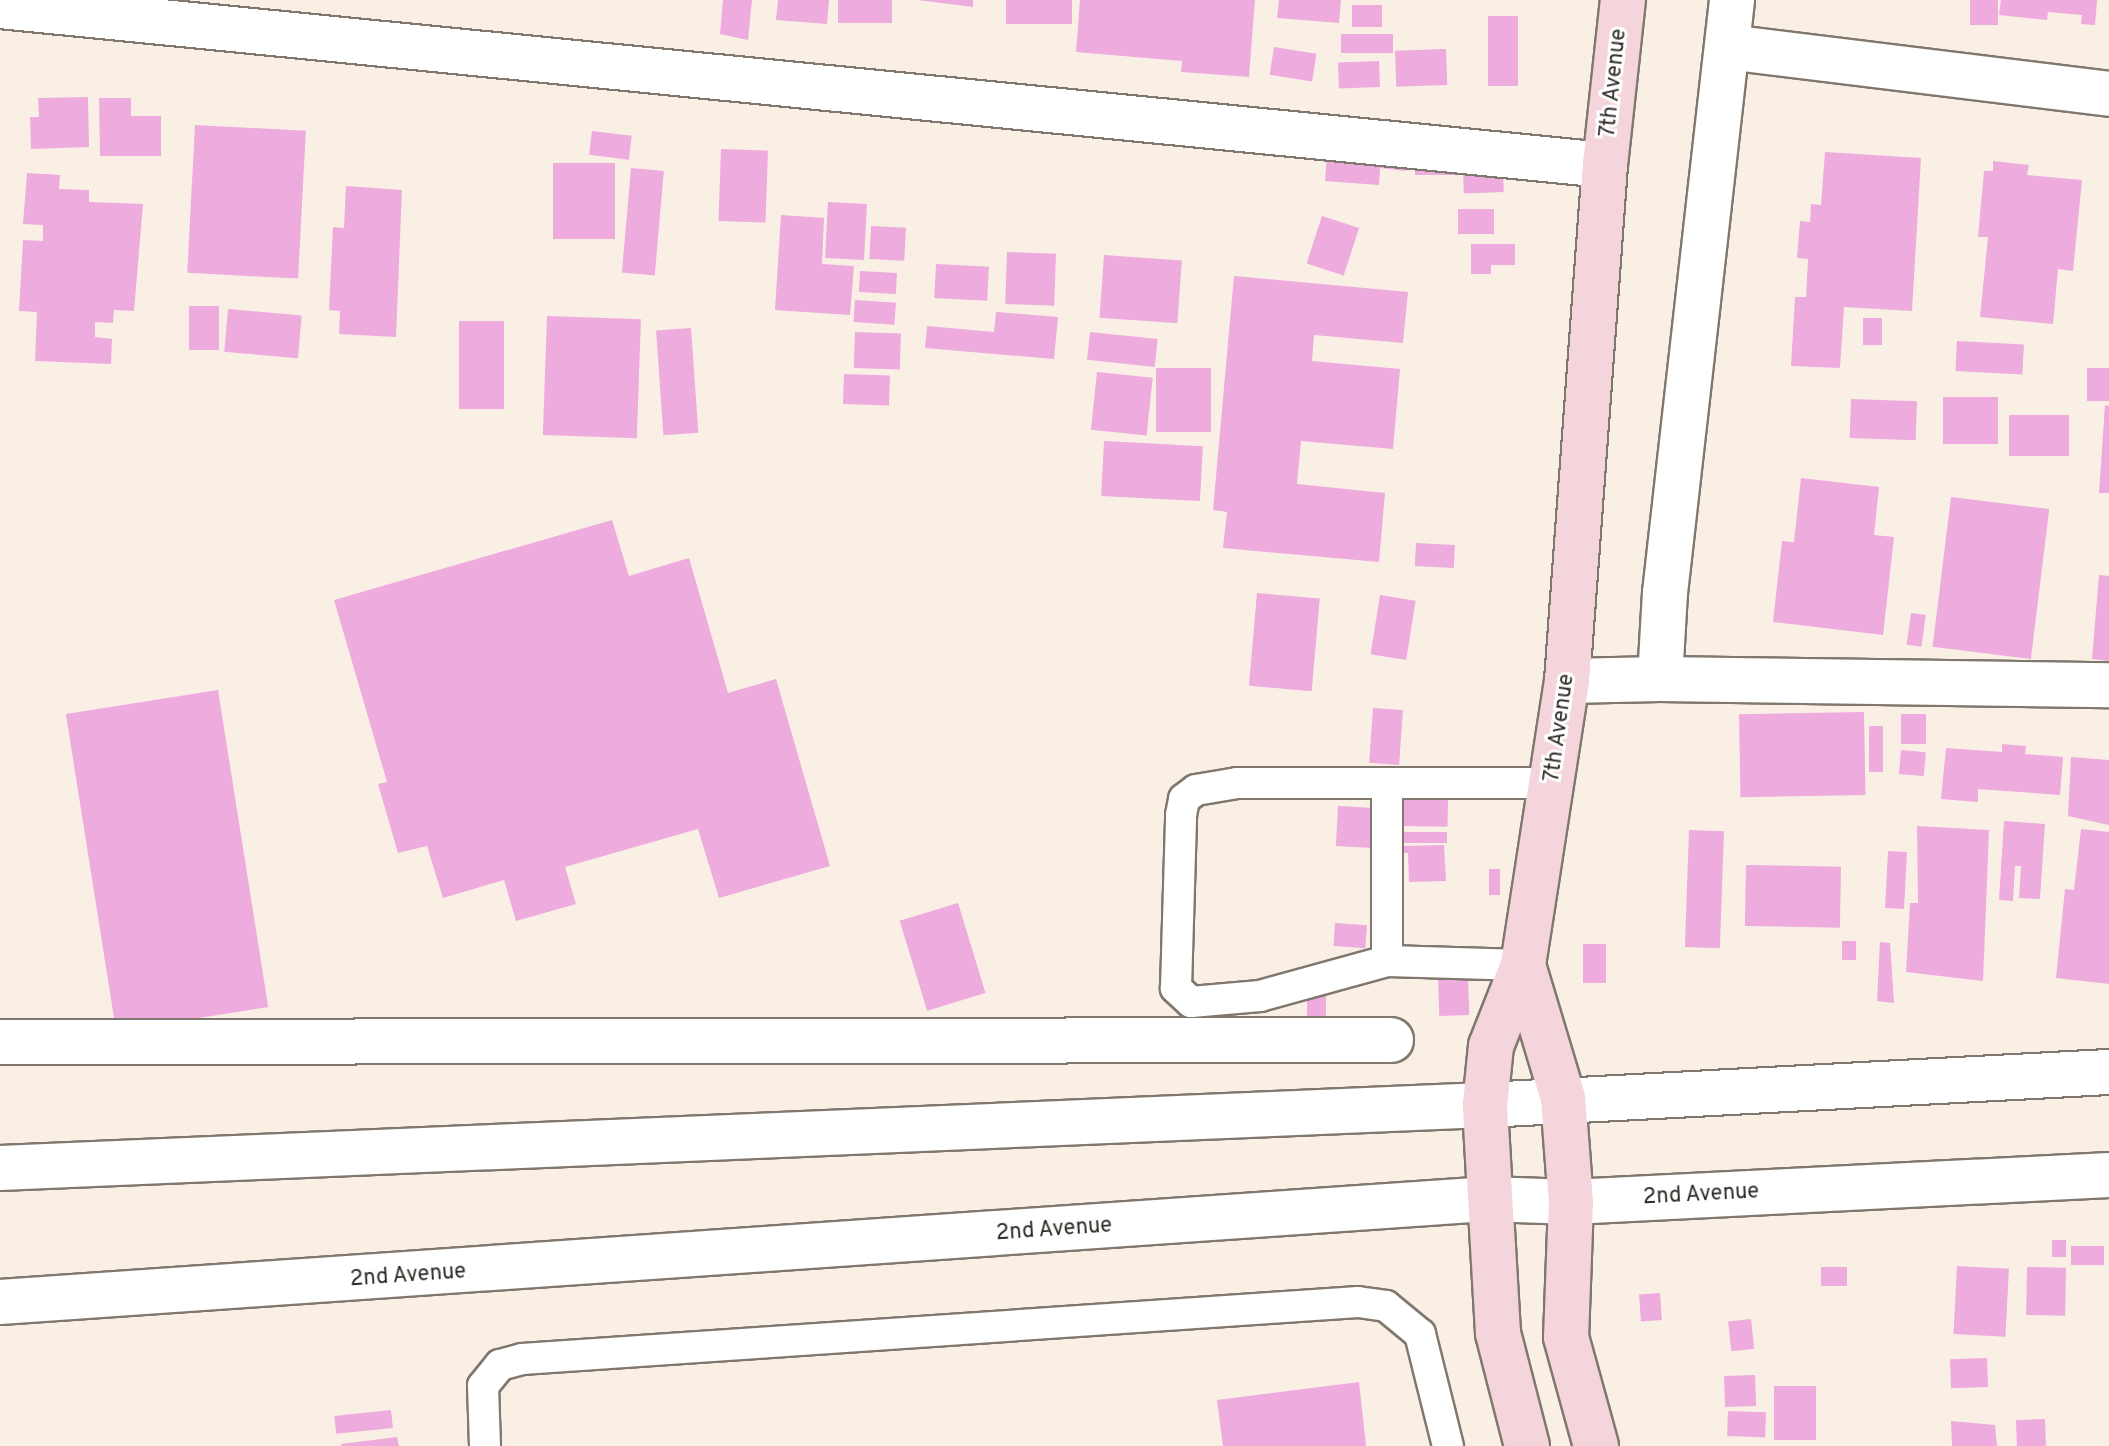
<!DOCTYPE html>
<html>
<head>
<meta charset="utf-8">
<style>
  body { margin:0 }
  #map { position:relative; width:2109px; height:1446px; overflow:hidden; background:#faefe5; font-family:Overpass,sans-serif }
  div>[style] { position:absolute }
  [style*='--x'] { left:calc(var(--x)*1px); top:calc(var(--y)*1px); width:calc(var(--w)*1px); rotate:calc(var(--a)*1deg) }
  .building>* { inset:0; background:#edabde; transform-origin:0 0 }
  .roads { filter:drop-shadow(2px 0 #80776e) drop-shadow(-2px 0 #80776e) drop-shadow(0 2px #80776e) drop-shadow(0 -2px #80776e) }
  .service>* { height:30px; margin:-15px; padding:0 15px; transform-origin:15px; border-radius:15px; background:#fff }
  .minor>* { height:44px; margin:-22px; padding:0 22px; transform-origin:22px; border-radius:22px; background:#fff }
  .tertiary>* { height:44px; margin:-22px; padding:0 22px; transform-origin:22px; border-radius:22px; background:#fff }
  .secondary>* { height:44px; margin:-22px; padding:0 22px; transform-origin:22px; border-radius:22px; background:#f4d5db }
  span { translate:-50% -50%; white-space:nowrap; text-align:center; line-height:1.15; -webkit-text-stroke:6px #fefefe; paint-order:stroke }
  .street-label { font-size:22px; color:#2e2a26 }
</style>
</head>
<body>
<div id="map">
  <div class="building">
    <i style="clip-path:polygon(723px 0,752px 0,748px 40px,720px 34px)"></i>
    <i style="clip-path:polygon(778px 0,829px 0,827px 24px,776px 20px)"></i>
    <i style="left:838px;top:0;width:54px;height:23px"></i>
    <i style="clip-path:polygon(918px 0,973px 0,973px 7px)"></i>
    <i style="left:1006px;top:0;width:66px;height:24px"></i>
    <i style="clip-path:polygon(1080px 0,1255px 0,1249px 77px,1181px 72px,1182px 61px,1076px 52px)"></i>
    <i style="clip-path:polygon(1279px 0,1341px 0,1339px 23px,1277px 18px)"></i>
    <i style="left:1970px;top:0;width:28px;height:25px"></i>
    <i style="clip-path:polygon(2001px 0,2097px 0,2095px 25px,2081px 24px,2082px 15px,2048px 12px,2047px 20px,1999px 15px)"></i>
    <i style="left:1352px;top:5px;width:30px;height:22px"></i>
    <i style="left:1488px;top:16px;width:30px;height:70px"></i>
    <i style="left:1341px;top:34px;width:52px;height:19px"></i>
    <i style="left:1274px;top:47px;width:43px;height:28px;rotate:9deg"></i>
    <i style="left:1446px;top:49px;width:36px;height:51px;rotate:88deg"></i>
    <i style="left:1379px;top:61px;width:26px;height:41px;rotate:88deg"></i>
    <i style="clip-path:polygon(88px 97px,89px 147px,31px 149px,30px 117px,39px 117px,38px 98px)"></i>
    <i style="clip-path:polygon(99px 98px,131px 98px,131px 116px,161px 116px,161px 156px,100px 156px)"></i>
    <i style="left:195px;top:125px;width:111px;height:148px;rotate:3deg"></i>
    <i style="left:592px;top:131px;width:40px;height:24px;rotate:7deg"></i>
    <i style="clip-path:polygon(1328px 141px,1406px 147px,1405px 171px,1380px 168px,1379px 185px,1325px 181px)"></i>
    <i style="left:721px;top:149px;width:47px;height:72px;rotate:2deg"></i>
    <i style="clip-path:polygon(1825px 152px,1921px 158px,1912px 311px,1844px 307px,1840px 368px,1791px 366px,1795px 297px,1806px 297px,1808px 259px,1797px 258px,1800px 221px,1810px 222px,1811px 204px,1821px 205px)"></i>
    <i style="left:1415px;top:154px;width:43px;height:21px"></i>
    <i style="clip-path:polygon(1993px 161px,2029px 165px,2027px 175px,2082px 180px,2073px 271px,2058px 269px,2053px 324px,1980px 317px,1988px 237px,1978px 237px,1984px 171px,1993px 171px)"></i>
    <i style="left:553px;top:163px;width:62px;height:76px"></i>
    <i style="left:631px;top:168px;width:33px;height:105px;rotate:5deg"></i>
    <i style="left:1503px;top:169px;width:23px;height:40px;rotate:88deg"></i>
    <i style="clip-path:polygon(27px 173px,60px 175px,59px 189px,89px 190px,89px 202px,143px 204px,134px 311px,114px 310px,113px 323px,95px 322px,95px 337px,112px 339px,111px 364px,35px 361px,37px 312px,19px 311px,23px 240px,43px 241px,43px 225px,23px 224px)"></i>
    <i style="clip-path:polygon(346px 186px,402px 190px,396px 337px,339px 334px,340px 311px,329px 310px,333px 227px,344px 228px)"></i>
    <i style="left:828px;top:202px;width:39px;height:56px;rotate:3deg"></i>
    <i style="left:1458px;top:209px;width:36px;height:25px"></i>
    <i style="clip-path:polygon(781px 215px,824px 218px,822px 264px,854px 266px,850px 315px,775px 310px)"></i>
    <i style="left:1322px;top:216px;width:39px;height:50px;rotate:18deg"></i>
    <i style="left:871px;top:226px;width:35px;height:33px;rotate:3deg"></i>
    <i style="clip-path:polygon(1471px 244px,1515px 244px,1515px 265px,1491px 265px,1491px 274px,1471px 274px)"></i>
    <i style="left:1007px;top:252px;width:49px;height:52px;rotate:2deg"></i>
    <i style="left:1104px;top:255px;width:78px;height:63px;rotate:4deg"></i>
    <i style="left:936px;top:264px;width:53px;height:34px;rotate:3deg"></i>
    <i style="left:860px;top:271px;width:37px;height:21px;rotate:3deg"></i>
    <i style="clip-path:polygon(1234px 276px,1408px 292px,1403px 343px,1314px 335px,1312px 361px,1400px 369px,1393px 449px,1301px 441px,1297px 484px,1385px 493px,1379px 562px,1223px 548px,1227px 512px,1213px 510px)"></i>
    <i style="left:855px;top:300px;width:41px;height:22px;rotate:4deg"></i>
    <i style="left:189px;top:306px;width:30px;height:44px"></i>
    <i style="left:228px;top:309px;width:74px;height:43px;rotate:5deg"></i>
    <i style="clip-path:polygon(996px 312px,1058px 317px,1054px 359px,925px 348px,927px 326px,994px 332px)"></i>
    <i style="left:547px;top:316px;width:94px;height:119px;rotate:2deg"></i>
    <i style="left:1863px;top:318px;width:19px;height:27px"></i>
    <i style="left:459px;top:321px;width:45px;height:88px"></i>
    <i style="left:691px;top:328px;width:105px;height:35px;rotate:86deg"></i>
    <i style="left:855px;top:332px;width:46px;height:36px;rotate:2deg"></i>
    <i style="left:1090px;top:332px;width:68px;height:28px;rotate:6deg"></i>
    <i style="left:1957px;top:341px;width:67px;height:30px;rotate:3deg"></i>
    <i style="left:1156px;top:368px;width:55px;height:64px"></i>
    <i style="left:2087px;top:368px;width:22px;height:33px"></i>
    <i style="left:1097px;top:372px;width:56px;height:58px;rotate:6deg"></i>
    <i style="left:844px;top:374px;width:46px;height:30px;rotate:2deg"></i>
    <i style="left:1943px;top:397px;width:55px;height:47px"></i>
    <i style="left:1851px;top:399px;width:66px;height:39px;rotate:2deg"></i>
    <i style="clip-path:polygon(2105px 405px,2109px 406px,2109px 493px,2099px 493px)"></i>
    <i style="left:2009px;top:415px;width:60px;height:41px"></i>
    <i style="left:1104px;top:441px;width:99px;height:55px;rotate:3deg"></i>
    <i style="clip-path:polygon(1801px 478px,1879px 487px,1874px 535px,1894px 537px,1883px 635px,1773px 622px,1782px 541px,1794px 542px)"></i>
    <i style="left:1951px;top:497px;width:99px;height:151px;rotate:7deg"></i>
    <i style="clip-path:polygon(612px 520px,629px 576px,689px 558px,728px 693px,776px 679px,830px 866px,719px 898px,698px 829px,565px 867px,576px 904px,516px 921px,504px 880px,443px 898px,427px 846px,398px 853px,378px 784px,387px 782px,334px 600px)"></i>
    <i style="left:1416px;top:543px;width:39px;height:23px;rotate:3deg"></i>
    <i style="clip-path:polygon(2099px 575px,2109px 576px,2109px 661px,2092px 659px)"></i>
    <i style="left:1257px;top:593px;width:63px;height:93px;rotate:5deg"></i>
    <i style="left:1380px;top:595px;width:36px;height:60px;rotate:9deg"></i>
    <i style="left:1911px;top:613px;width:15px;height:32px;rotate:8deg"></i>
    <i style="left:218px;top:690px;width:321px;height:154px;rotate:81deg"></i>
    <i style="left:1373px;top:708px;width:30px;height:55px;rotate:4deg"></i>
    <i style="left:1864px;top:712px;width:83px;height:125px;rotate:89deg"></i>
    <i style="left:1901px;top:714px;width:25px;height:30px"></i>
    <i style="left:1869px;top:726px;width:14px;height:46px"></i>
    <i style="clip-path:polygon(2002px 744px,2026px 746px,2025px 754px,2063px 757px,2060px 795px,1978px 789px,1978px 802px,1941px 799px,1946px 748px,2002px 752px)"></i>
    <i style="left:1901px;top:750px;width:25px;height:24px;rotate:5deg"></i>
    <i style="clip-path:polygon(2071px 757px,2109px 760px,2109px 825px,2068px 816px)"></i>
    <i style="left:1401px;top:798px;width:47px;height:28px;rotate:1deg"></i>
    <i style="left:1338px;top:806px;width:37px;height:40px;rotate:3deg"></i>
    <i style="clip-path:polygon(2004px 821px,2045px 824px,2040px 899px,2019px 898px,2021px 866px,2015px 866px,2013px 901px,1999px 900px)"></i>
    <i style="clip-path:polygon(1917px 826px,1989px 830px,1983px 981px,1906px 972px,1910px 903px,1918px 903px)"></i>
    <i style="clip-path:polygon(2081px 829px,2109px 832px,2109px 984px,2056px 978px,2065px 889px,2074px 890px)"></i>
    <i style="left:1689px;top:830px;width:35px;height:117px;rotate:2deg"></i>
    <i style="left:1402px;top:832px;width:45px;height:11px"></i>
    <i style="clip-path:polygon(1444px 845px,1446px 881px,1409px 882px,1408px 853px,1402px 853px,1402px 846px)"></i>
    <i style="left:1888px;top:851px;width:19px;height:57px;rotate:3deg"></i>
    <i style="left:1746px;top:865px;width:95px;height:61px;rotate:1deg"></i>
    <i style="left:1489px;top:869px;width:11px;height:26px"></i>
    <i style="left:958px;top:903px;width:94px;height:61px;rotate:73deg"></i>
    <i style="left:1335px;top:923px;width:32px;height:23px;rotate:4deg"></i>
    <i style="left:1842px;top:941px;width:14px;height:19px"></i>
    <i style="clip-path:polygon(1880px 942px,1890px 943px,1894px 1003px,1877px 1001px)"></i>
    <i style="left:1583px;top:944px;width:23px;height:39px"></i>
    <i style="left:1468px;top:978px;width:37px;height:30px;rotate:88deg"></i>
    <i style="left:1307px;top:996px;width:19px;height:34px"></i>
    <i style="left:2052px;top:1240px;width:14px;height:17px"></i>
    <i style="left:2071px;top:1246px;width:33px;height:19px"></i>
    <i style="left:1957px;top:1266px;width:52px;height:68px;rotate:3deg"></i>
    <i style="left:1847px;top:1267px;width:19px;height:26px;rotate:90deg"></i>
    <i style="left:2027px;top:1267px;width:39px;height:48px;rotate:1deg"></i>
    <i style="left:1660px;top:1293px;width:27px;height:21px;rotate:86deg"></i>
    <i style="left:1751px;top:1319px;width:30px;height:23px;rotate:84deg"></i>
    <i style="left:1987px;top:1358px;width:29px;height:37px;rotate:88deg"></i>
    <i style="left:1755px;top:1375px;width:31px;height:31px;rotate:88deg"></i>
    <i style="clip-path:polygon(1359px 1382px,1366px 1446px,1223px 1446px,1217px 1400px)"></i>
    <i style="left:1774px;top:1386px;width:42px;height:54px"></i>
    <i style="left:391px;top:1410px;width:18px;height:57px;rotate:84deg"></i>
    <i style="left:1728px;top:1411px;width:38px;height:25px;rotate:2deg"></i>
    <i style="left:2045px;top:1419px;width:27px;height:29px;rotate:88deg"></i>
    <i style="clip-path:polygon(1951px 1421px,1995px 1425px,1997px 1446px,1952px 1446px)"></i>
    <i style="clip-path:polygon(397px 1437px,399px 1446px,341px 1446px,341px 1444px)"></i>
  </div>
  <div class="roads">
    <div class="service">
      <i style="--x:1387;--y:783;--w:178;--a:90"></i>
      <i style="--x:1523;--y:965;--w:136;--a:-178.3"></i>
      <i style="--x:1387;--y:961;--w:132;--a:164.6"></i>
      <i style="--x:1260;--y:996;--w:69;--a:175"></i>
      <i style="--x:1191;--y:1002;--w:21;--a:-137"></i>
      <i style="--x:1176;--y:988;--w:173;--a:-88.3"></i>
      <i style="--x:1181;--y:815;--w:16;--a:-79"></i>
      <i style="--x:1184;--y:799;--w:15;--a:-37"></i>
      <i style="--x:1196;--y:790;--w:42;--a:-9.7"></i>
      <i style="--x:1237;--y:783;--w:316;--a:0"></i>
      <i style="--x:485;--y:1446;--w:60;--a:-91.9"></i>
      <i style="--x:483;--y:1386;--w:27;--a:-51"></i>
      <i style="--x:500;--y:1365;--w:23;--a:-15"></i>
      <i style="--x:522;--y:1359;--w:838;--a:-3.9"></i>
      <i style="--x:1358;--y:1302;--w:28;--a:8"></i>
      <i style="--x:1386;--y:1306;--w:44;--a:39.5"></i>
      <i style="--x:1420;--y:1334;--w:115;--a:76"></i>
    </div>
    <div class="minor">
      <i style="--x:0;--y:6;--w:1613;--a:5.66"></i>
      <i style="--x:1728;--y:47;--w:384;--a:7"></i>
      <i style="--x:1660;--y:679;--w:449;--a:0.8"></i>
      <i style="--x:1567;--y:681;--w:93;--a:-1.2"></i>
      <i style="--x:1660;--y:679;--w:86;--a:-86.7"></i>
      <i style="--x:1665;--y:593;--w:597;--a:-83.55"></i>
      <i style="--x:0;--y:1042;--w:1391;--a:-0.08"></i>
    </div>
    <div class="tertiary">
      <i style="--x:0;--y:1168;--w:1486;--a:-2.43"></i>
      <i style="--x:1485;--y:1105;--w:625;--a:-3.03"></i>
      <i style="--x:0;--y:1302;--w:1493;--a:-3.96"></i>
      <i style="--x:1489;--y:1199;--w:82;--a:2.1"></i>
      <i style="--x:1571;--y:1202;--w:539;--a:-2.87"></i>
    </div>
    <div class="secondary">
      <i style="--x:1523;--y:965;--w:139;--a:73.3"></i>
      <i style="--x:1563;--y:1098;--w:104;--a:85.6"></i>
      <i style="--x:1571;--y:1202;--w:135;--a:92.1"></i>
      <i style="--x:1566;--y:1337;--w:113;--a:74.6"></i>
      <i style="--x:1527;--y:1446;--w:117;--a:-104.4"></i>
      <i style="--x:1498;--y:1333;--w:228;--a:-93.3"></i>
      <i style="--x:1485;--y:1105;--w:59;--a:-84.2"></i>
      <i style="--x:1491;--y:1046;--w:87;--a:-68.4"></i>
      <i style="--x:1523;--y:965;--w:287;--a:-81.2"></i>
      <i style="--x:1567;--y:681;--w:517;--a:-85.79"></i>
      <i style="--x:1605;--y:165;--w:166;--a:-83.8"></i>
    </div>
  </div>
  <div class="street-label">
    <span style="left:1614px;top:83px;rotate:-84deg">7th Avenue</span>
    <span style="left:1560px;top:728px;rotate:-82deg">7th Avenue</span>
    <span style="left:1701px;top:1195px;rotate:-3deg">2nd Avenue</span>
    <span style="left:1054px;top:1230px;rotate:-4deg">2nd Avenue</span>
    <span style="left:408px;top:1276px;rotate:-4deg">2nd Avenue</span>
  </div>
</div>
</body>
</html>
